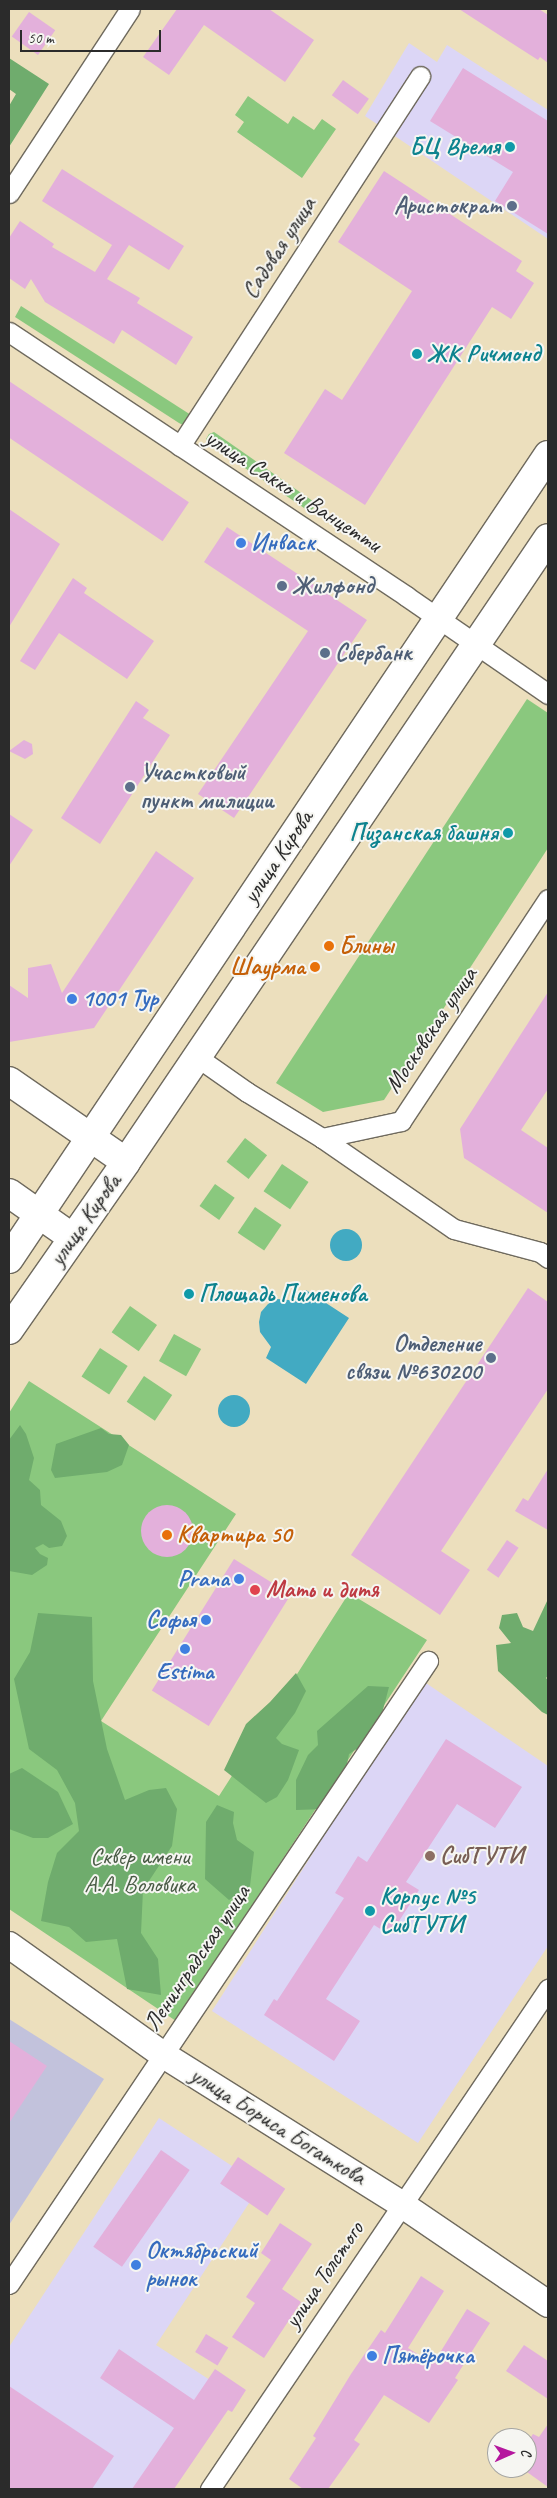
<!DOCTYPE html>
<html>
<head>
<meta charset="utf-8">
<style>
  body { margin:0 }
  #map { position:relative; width:557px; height:2498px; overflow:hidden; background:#ecdfbd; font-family:Caveat,sans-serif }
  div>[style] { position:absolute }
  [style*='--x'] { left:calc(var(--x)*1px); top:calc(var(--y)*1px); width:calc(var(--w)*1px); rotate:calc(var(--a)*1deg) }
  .built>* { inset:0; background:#dcd6f6 }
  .industrial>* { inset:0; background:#c2c2dc }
  .green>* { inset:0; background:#8ac87e; transform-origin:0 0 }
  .forest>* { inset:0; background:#6fac6d }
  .water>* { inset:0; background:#42aac2 }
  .round { border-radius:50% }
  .building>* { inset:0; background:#e3b0db; transform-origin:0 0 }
  .roads { filter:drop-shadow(1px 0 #6f6a5e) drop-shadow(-1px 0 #6f6a5e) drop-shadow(0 1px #6f6a5e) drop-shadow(0 -1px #6f6a5e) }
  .street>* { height:19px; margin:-9.5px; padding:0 9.5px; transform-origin:9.5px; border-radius:9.5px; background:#fff }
  .secondary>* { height:26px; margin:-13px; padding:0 13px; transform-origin:13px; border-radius:13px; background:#fff }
  .primary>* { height:28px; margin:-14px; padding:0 14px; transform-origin:14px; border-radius:14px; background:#fff }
  .dots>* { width:14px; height:14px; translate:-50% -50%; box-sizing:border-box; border:2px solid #f6f6f2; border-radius:50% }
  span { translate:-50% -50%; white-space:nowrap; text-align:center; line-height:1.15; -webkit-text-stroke:4px #f6f6f2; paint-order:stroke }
  .culture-label { font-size:24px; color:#0d838f; font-weight:700 }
  .right { translate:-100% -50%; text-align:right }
  .left { translate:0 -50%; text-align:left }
  .service-label { font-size:24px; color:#4e5e75; font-weight:700 }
  .street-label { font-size:24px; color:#2b2b2b }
  .shop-label { font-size:24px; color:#366cbe; font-weight:700 }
  .food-label { font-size:24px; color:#c56008; font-weight:700 }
  .health-label { font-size:24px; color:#be3a42; font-weight:700 }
  .education-label { font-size:24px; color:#785e54; font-weight:700 }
  .park-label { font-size:24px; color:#485a44 }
  .frame { position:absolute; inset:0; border:10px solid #2b2b2b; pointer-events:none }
  .north { position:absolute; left:487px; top:2428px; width:50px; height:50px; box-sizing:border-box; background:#f6f6f2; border:1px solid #a5a5a2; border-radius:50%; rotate:88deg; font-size:14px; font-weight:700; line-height:20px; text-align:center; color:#2b2b2b }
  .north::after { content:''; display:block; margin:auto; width:18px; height:22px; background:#b5179e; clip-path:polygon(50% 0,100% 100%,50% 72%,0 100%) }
  .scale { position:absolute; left:20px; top:30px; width:141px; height:22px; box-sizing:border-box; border:2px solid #2b2b2b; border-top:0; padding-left:6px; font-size:15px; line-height:18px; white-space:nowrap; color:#2b2b2b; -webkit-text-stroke:4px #f6f6f2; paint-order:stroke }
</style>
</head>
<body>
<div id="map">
  <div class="built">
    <i style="clip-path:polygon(409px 43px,437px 62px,447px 45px,548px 110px,548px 239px,365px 116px)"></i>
    <i style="clip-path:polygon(423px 1681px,548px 1766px,548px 1946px,418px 2143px,212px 2011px)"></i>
    <i style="clip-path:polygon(159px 2118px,261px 2185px,156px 2345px,230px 2393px,167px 2489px,9px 2489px,9px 2347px)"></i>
  </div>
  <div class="industrial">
    <i style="clip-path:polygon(9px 2019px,104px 2079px,9px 2225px)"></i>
  </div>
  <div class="green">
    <i style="clip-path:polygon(248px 96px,288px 124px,293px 116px,314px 130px,322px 119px,336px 129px,302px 178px,237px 132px,244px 122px,235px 115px)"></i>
    <i style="clip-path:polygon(21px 306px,191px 415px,183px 425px,179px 423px,15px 317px)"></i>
    <i style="clip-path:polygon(214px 432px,317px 504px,310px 512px,208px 443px,206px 439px,209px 434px)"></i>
    <i style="clip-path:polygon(527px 699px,548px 713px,548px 848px,384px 1100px,323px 1112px,276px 1083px)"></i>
    <i style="left:245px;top:1138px;width:28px;height:30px;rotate:38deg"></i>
    <i style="left:282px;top:1164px;width:32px;height:33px;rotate:34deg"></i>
    <i style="left:215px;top:1184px;width:24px;height:27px;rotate:35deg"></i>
    <i style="left:255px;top:1207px;width:32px;height:31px;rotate:34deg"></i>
    <i style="left:130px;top:1306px;width:33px;height:32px;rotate:35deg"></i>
    <i style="left:174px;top:1334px;width:31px;height:31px;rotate:29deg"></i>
    <i style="left:100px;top:1348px;width:33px;height:34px;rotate:33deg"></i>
    <i style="left:144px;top:1376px;width:34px;height:31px;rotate:34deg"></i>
    <i style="clip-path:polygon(29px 1381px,236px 1514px,101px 1721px,219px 1796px,349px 1593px,427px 1640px,176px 2021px,9px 1909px,9px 1413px)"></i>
  </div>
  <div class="forest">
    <i style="clip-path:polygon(9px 58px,49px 84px,9px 147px,9px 106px,16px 94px,9px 89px)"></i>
    <i style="clip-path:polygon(20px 1425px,26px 1434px,34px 1458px,29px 1480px,40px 1490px,41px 1505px,61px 1521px,67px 1536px,62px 1546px,49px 1548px,43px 1544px,35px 1548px,40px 1554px,48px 1558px,47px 1565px,32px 1575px,9px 1571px,9px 1440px)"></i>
    <i style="clip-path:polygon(101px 1428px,109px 1434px,121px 1435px,129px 1445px,122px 1465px,107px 1472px,55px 1478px,51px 1470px,56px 1444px)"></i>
    <i style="clip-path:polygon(548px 1599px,548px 1676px,546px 1678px,548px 1680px,548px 1715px,542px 1712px,498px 1671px,496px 1645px,511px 1643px,499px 1628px,502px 1615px,517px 1613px,523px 1627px,533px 1631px)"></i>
    <i style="clip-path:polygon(38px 1613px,92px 1617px,93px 1681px,107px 1749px,125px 1800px,149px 1790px,166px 1788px,177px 1809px,172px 1846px,143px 1890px,141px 1933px,158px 1959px,161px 1995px,127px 1989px,117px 1939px,86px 1942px,69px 1927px,41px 1921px,48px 1882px,57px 1853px,79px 1831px,75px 1803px,57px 1770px,29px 1749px,14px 1679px,30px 1652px)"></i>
    <i style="clip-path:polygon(296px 1673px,306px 1691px,295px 1713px,276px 1738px,282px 1744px,299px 1750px,288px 1780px,277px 1797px,266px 1803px,224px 1770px,246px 1724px,270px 1702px)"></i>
    <i style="clip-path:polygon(368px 1686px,389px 1687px,380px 1721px,369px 1741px,349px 1754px,345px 1775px,325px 1809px,296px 1810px,296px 1780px,308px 1755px,318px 1745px,317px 1731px)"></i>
    <i style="clip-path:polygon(22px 1768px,58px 1792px,73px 1824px,48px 1838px,33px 1838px,9px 1829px,9px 1774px)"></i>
    <i style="clip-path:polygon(217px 1805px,234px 1812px,233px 1823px,237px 1840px,254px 1852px,250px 1886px,229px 1900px,205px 1879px,206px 1822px)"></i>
  </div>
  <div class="water">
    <i class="round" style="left:330px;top:1229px;width:32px;height:32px"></i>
    <i style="clip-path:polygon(306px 1290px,349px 1318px,306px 1384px,266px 1358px,271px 1347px,260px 1332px,259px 1322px,261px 1312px,268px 1304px,277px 1299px,300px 1301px)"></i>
    <i class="round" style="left:218px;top:1395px;width:32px;height:32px"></i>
  </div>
  <div class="building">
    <i style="clip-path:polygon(177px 9px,269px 9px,314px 40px,285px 82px,204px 25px,169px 75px,143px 57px)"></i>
    <i style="clip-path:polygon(459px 9px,539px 9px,548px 15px,548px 63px,540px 57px,538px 60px)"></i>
    <i style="left:29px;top:12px;width:32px;height:30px;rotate:35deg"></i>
    <i style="clip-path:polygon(463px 68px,548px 121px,548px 234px,495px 201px,513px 172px,430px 121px)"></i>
    <i style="left:343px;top:80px;width:32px;height:19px;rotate:36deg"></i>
    <i style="clip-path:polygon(62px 169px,184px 246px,169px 270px,129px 245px,107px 279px,140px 298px,137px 303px,193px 337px,176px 365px,122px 330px,114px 344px,45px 302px,31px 279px,25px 289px,9px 278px,9px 238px,20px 221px,54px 244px,52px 247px,95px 272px,112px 245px,42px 201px)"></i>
    <i style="clip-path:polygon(384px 171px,522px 261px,516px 271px,534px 283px,511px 319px,492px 307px,365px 505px,284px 453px,325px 389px,342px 400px,412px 291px,338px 242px)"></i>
    <i style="left:9px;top:381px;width:217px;height:47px;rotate:34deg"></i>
    <i style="clip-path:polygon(9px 509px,60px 544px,9px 627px)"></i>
    <i style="clip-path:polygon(227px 527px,367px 620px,234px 818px,198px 794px,308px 631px,204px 562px)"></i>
    <i style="clip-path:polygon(73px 578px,87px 588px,84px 593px,154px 641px,127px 679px,59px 633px,35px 670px,20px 661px)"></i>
    <i style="clip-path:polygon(136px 701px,149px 710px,143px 718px,170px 735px,100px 844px,61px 818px)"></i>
    <i style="clip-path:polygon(24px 740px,32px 744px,33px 754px,25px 759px,9px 751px)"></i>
    <i style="clip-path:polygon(9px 814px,33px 830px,9px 866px)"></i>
    <i style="clip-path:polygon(156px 851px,194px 878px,94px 1028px,9px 1042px,9px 985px,28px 998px,28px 968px,51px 964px,62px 993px)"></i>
    <i style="clip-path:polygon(548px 992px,548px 1089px,521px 1130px,548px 1148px,548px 1213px,464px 1158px,460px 1129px)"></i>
    <i style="clip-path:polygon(528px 1288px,548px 1302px,548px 1389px,441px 1551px,470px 1570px,440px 1615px,351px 1555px)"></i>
    <i style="clip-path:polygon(548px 1469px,548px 1530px,515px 1511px,523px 1498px,528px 1501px)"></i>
    <i class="round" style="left:141px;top:1505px;width:52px;height:52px"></i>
    <i style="left:507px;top:1540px;width:14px;height:36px;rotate:34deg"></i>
    <i style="left:234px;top:1559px;width:67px;height:155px;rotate:32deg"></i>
    <i style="clip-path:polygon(446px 1739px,522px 1787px,495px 1828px,457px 1804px,406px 1882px,419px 1890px,390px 1935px,374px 1925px,326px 1999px,360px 2021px,334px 2061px,264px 2015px,274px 1999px,277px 2001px,344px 1898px,335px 1893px,358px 1856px,367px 1862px)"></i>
    <i style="clip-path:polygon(9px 2041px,47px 2066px,9px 2123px)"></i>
    <i style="left:161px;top:2150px;width:35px;height:118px;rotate:35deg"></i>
    <i style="left:238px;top:2157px;width:57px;height:32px;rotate:34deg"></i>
    <i style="clip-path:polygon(280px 2223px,312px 2244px,282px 2289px,301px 2302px,264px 2358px,232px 2337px,255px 2303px,246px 2297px,271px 2260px,261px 2253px)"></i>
    <i style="clip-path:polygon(421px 2276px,444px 2291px,408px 2348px,433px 2364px,467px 2309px,490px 2323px,455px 2378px,458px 2380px,429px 2423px,384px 2395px,354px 2440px,360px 2444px,328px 2489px,303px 2489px,289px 2479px,316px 2438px,313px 2436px,351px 2374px,381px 2330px,385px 2333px)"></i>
    <i style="left:206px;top:2334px;width:26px;height:21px;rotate:31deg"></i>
    <i style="clip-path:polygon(524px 2345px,548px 2361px,548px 2399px,506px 2371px)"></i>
    <i style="clip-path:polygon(119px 2349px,194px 2400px,215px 2369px,246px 2390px,232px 2412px,228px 2410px,174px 2489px,132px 2489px,174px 2428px,100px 2378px)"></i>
    <i style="clip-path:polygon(9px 2386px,114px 2456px,92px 2489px,9px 2489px)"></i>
    <i style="clip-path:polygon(548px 2424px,548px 2487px,527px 2472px,527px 2443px,533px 2434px,539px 2437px)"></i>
  </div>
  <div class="roads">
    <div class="street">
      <i style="--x:9;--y:193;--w:220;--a:-56.7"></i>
      <i style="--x:9;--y:332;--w:477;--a:33.6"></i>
      <i style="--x:406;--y:596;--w:173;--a:34.6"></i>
      <i style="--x:180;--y:446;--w:441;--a:-57"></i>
      <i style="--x:197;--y:1057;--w:61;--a:35"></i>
      <i style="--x:247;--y:1092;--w:88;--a:31.5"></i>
      <i style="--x:322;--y:1138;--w:160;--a:34.6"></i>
      <i style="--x:454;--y:1229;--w:89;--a:15"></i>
      <i style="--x:540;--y:1252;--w:10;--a:37"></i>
      <i style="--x:322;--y:1138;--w:81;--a:-12.1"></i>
      <i style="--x:401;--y:1121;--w:266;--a:-56.5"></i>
      <i style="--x:9;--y:2284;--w:751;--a:-56.08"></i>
      <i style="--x:210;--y:2489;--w:604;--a:-55.94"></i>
    </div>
    <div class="secondary">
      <i style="--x:9;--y:1945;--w:188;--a:35.5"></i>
      <i style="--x:162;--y:2054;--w:282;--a:32.1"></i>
      <i style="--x:401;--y:2204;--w:178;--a:34.2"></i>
    </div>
    <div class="primary">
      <i style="--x:9;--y:1081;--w:142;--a:34.7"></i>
      <i style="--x:9;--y:1193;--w:78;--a:35.1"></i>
      <i style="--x:9;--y:1259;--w:968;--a:-56.16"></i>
      <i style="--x:9;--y:1330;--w:205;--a:-55.1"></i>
      <i style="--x:126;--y:1162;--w:753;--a:-55.93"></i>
    </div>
  </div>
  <div class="dots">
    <i style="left:510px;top:147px;background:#0f9aa8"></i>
    <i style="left:512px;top:206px;background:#5c6f8a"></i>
    <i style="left:417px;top:354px;background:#0f9aa8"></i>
    <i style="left:241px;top:543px;background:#3f7fe0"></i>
    <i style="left:282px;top:586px;background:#5c6f8a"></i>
    <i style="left:325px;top:653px;background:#5c6f8a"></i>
    <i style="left:130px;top:787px;background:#5c6f8a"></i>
    <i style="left:508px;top:833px;background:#0f9aa8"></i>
    <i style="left:329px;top:946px;background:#e8710a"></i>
    <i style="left:315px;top:967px;background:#e8710a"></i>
    <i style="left:72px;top:999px;background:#3f7fe0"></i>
    <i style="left:189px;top:1294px;background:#0f9aa8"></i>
    <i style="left:491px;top:1358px;background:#5c6f8a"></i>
    <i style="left:167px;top:1535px;background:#e8710a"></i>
    <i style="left:239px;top:1579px;background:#3f7fe0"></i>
    <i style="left:255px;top:1590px;background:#e0444e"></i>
    <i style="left:206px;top:1620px;background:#3f7fe0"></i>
    <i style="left:185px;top:1649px;background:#3f7fe0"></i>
    <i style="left:430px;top:1856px;background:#8d6e63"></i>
    <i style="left:370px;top:1911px;background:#0f9aa8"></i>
    <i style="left:136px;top:2265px;background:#3f7fe0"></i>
    <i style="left:372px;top:2356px;background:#3f7fe0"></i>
  </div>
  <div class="culture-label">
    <span class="right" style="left:500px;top:147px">БЦ Время</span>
    <span class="left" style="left:427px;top:354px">ЖК Ричмонд</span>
    <span class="right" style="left:498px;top:833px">Пизанская башня</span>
    <span class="left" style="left:199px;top:1294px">Площадь Пименова</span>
    <span class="left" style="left:380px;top:1911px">Корпус №5<br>СибГУТИ</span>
  </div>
  <div class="service-label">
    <span class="right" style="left:502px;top:206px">Аристократ</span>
    <span class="left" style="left:292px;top:586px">Жилфонд</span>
    <span class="left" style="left:335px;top:653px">Сбербанк</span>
    <span class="left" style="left:140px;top:787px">Участковый<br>пункт милиции</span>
    <span class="right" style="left:481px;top:1358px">Отделение<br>связи №630200</span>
  </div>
  <div class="street-label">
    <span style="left:279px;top:248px;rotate:-57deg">Садовая улица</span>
    <span style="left:293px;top:491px;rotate:33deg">улица Сакко и Ванцетти</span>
    <span style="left:278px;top:857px;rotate:-56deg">улица Кирова</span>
    <span style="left:431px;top:1030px;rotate:-56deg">Московская улица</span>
    <span style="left:85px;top:1220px;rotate:-55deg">улица Кирова</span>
    <span style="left:197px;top:1958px;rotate:-56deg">Ленинградская улица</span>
    <span style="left:278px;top:2126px;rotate:32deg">улица Бориса Богаткова</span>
    <span style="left:324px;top:2275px;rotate:-56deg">улица Толстого</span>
  </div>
  <div class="shop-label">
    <span class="left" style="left:251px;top:543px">Инваск</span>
    <span class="left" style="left:82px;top:999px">1001 Тур</span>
    <span class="right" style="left:229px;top:1579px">Prana</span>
    <span class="right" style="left:196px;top:1620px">Софья</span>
    <span style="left:185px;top:1672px">Estima</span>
    <span class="left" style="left:146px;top:2265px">Октябрьский<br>рынок</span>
    <span class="left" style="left:382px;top:2356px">Пятёрочка</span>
  </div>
  <div class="food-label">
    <span class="left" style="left:339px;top:946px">Блины</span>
    <span class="right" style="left:305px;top:967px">Шаурма</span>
    <span class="left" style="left:177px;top:1535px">Квартира 50</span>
  </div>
  <div class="health-label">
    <span class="left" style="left:266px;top:1590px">Мать и дитя</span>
  </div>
  <div class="education-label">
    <span class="left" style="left:440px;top:1856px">СибГУТИ</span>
  </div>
  <div class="park-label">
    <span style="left:140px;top:1871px">Cквер имени<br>А.А. Воловика</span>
  </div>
  <div class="frame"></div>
  <div class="north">С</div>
  <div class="scale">50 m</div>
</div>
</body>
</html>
